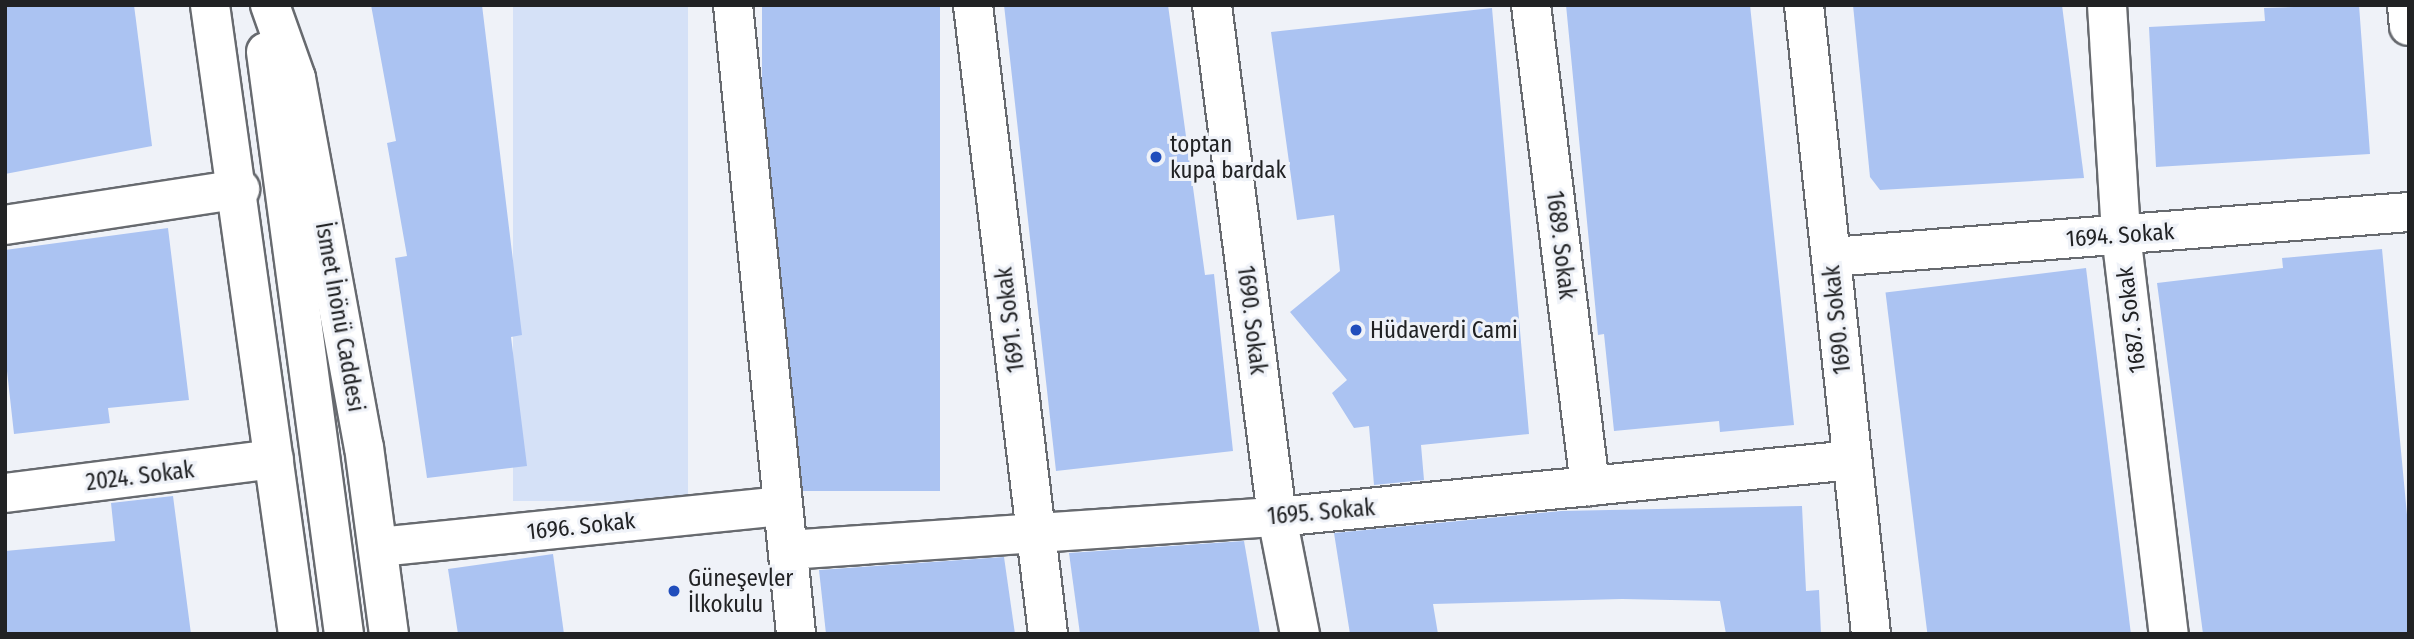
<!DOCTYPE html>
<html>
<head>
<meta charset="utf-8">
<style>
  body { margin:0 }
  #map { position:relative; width:2414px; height:639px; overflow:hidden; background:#eff2f8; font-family:"Fira Sans Condensed",sans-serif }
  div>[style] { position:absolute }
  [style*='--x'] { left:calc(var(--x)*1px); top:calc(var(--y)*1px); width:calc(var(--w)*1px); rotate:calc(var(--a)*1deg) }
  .green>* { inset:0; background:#d5e1f7; transform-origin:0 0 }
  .building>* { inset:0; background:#abc3f2; transform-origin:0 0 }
  .roads { filter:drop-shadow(2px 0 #676a6f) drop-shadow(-2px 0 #676a6f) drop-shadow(0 2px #676a6f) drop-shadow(0 -2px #676a6f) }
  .street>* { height:38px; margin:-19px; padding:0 19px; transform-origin:19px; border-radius:19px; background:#fff }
  .secondary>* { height:38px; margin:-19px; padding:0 19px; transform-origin:19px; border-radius:19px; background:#fff }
  .dots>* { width:19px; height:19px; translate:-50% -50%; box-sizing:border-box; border:4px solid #eff2f8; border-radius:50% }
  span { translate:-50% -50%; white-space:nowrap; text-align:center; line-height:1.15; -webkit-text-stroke:6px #eff2f8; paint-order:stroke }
  .poi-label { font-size:23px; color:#212224 }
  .left { translate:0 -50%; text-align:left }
  .street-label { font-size:23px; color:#212224 }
  .frame { position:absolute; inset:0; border:7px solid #212224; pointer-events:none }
</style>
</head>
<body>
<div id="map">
  <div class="green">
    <i style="left:513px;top:5px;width:175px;height:496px"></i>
  </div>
  <div class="building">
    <i style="clip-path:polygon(5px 5px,134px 5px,152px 146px,5px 174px)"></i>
    <i style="clip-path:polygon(371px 5px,482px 5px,522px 335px,511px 337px,527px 466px,427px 478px,395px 258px,407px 256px,387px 143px,396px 141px)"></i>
    <i style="left:762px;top:5px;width:178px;height:486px"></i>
    <i style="clip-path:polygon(1004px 5px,1168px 5px,1205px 275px,1214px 274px,1233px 451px,1056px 471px)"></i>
    <i style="clip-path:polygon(1566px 5px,1750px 5px,1794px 425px,1720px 432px,1719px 421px,1614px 431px,1604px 334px,1598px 335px)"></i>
    <i style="clip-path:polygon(1853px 5px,2062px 5px,2084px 178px,1880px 190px,1870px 177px)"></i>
    <i style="clip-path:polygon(2359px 5px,2370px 154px,2156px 167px,2149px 27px,2265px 21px,2264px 8px)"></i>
    <i style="clip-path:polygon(1492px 8px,1529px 434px,1421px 445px,1424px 480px,1374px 485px,1369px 426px,1354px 428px,1332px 393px,1347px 380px,1290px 312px,1340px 271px,1334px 215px,1297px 220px,1271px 32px)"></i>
    <i style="clip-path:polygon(168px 228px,189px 400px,108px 408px,110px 423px,14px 434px,5px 353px,5px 250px)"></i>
    <i style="clip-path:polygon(2382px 249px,2409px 536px,2409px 634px,2203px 634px,2157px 283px,2283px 268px,2282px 258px)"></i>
    <i style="left:2086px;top:268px;width:369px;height:202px;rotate:83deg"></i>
    <i style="clip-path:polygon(173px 496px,191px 634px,5px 634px,5px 551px,115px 541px,111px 503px)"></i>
    <i style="clip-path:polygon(1802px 506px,1806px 591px,1819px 590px,1821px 634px,1726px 634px,1720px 601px,1622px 599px,1433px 604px,1438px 634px,1350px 634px,1334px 533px,1561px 511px)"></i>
    <i style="clip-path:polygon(1244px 541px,1260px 634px,1080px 634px,1069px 553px)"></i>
    <i style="clip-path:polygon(553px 554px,564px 634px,458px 634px,448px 569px)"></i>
    <i style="clip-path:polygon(1004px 557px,1015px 634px,826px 634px,819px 570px)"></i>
  </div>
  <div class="roads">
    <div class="street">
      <i style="--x:733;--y:5;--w:632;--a:84.28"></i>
      <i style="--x:973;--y:5;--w:633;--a:83.2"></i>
      <i style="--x:1212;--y:5;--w:516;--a:82.76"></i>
      <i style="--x:1277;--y:517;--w:119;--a:78.9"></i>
      <i style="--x:1531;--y:5;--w:485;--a:83"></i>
      <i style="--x:1804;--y:5;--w:633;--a:83.92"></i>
      <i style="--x:2107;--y:5;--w:229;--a:86.5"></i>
      <i style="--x:2121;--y:234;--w:403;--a:83.2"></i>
      <i style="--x:2407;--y:5;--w:21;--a:85"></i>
      <i style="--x:5;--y:225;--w:238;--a:-8.7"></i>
      <i style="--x:1831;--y:257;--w:580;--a:-4.45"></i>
      <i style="--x:5;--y:493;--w:271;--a:-7.2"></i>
      <i style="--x:379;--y:547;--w:406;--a:-5.8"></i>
      <i style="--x:788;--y:550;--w:490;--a:-3.9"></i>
      <i style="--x:1277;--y:517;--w:578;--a:-5.66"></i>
    </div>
    <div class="secondary">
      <i style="--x:210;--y:5;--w:635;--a:82.04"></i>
      <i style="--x:270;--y:5;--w:77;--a:70.4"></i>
      <i style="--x:296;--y:78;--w:375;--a:79.6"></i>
      <i style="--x:364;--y:447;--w:189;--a:82.4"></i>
      <i style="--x:266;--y:52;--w:587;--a:82.37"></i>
    </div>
  </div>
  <div class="dots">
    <i style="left:1156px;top:157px;background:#214ebc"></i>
    <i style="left:1356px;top:330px;background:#214ebc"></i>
    <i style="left:674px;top:591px;background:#214ebc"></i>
  </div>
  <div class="poi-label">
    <span class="left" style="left:1170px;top:157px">toptan<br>kupa bardak</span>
    <span class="left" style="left:1370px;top:330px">Hüdaverdi Cami</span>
    <span class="left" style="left:688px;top:591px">Güneşevler<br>İlkokulu</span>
  </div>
  <div class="street-label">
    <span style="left:2120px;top:235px;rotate:-4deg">1694. Sokak</span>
    <span style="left:1561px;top:245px;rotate:83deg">1689. Sokak</span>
    <span style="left:340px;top:317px;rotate:80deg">İsmet İnönü Caddesi</span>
    <span style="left:1010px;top:320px;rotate:-97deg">1691. Sokak</span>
    <span style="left:1252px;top:320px;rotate:83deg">1690. Sokak</span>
    <span style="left:1837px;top:320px;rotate:-96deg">1690. Sokak</span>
    <span style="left:2131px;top:320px;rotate:-97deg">1687. Sokak</span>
    <span style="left:140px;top:476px;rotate:-7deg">2024. Sokak</span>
    <span style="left:1321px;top:512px;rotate:-5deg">1695. Sokak</span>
    <span style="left:581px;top:526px;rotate:-6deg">1696. Sokak</span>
  </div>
  <div class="frame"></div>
</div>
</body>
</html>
